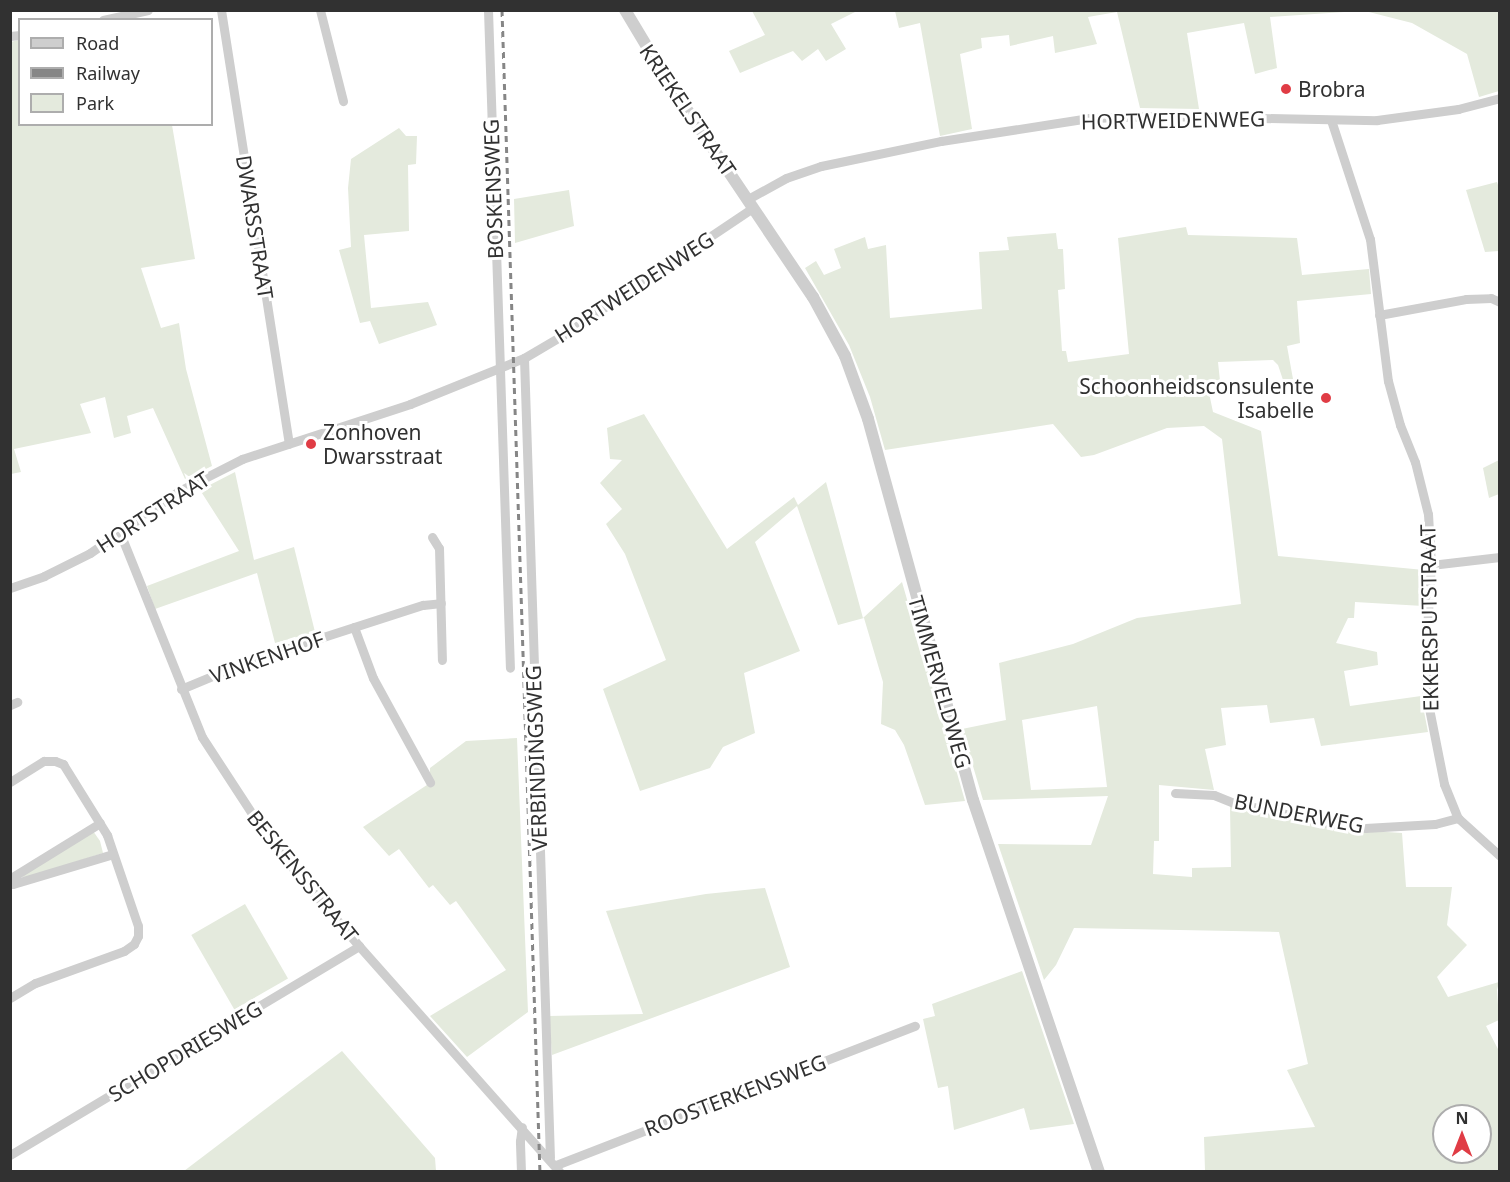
<!DOCTYPE html>
<html>
<head>
<meta charset="utf-8">
<style>
  body { margin:0 }
  #map { position:relative; width:1510px; height:1182px; overflow:hidden; background:#fff; font-family:"Noto Sans",sans-serif }
  div>[style] { position:absolute }
  [style*='--x'] { left:calc(var(--x)*1px); top:calc(var(--y)*1px); width:calc(var(--w)*1px); rotate:calc(var(--a)*1deg) }
  .green>* { inset:0; background:#e4eadd; transform-origin:0 0 }
  .minor>* { height:9px; margin:-4.5px; padding:0 4.5px; transform-origin:4.5px; border-radius:4.5px; background:#cecece }
  .tertiary>* { height:12px; margin:-6px; padding:0 6px; transform-origin:6px; border-radius:6px; background:#cecece }
  .rail>* { height:3px; margin-top:-1.5px; transform-origin:0; background:repeating-linear-gradient(90deg,#868686 0 6px,transparent 0 10.5px) }
  .dots>* { width:16px; height:16px; translate:-50% -50%; box-sizing:border-box; border:3px solid #fff; border-radius:50% }
  span { translate:-50% -50%; white-space:nowrap; text-align:center; line-height:1.15; -webkit-text-stroke:6px #fff; paint-order:stroke }
  .poi-label { font-size:21px; color:#313131 }
  .left { translate:0 -50%; text-align:left }
  .right { translate:-100% -50%; text-align:right }
  .street-label { font-size:21px; color:#313131 }
  .frame { position:absolute; inset:0; border:12px solid #313131; pointer-events:none }
  .legend { position:absolute; left:18px; top:18px; width:195px; height:108px; box-sizing:border-box; background:#fff; border:2px solid #adadad; margin:0; padding:8px 10px; list-style:none; font-size:18px; color:#313131 }
  .legend li { display:flex; align-items:center; gap:12px; height:30px }
  .legend b { width:30px; border:2px solid #adadad }
  .north { position:absolute; left:1432px; top:1104px; width:60px; height:60px; box-sizing:border-box; background:#fff; border:2px solid #adadad; border-radius:50%; rotate:0deg; font-size:16px; font-weight:700; line-height:24px; text-align:center; color:#313131 }
  .north::after { content:''; display:block; margin:auto; width:21px; height:27px; background:#e03c45; clip-path:polygon(50% 0,100% 100%,50% 72%,0 100%) }
</style>
</head>
<body>
<div id="map">
  <div class="green">
    <i style="clip-path:polygon(752px 11px,857px 11px,831px 24px,846px 49px,826px 61px,818px 49px,802px 61px,793px 51px,740px 73px,729px 51px,765px 35px)"></i>
    <i style="clip-path:polygon(895px 11px,895px 10px,1359px 11px,1270px 17px,1277px 68px,1255px 74px,1244px 23px,1187px 33px,1199px 109px,1140px 108px,1117px 12px,1088px 17px,1097px 44px,1055px 53px,1053px 36px,1010px 46px,1009px 35px,981px 38px,982px 48px,960px 54px,972px 129px,940px 136px,920px 23px,899px 28px)"></i>
    <i style="clip-path:polygon(1365px 11px,1499px 11px,1499px 91px,1479px 97px,1467px 54px,1412px 23px)"></i>
    <i style="clip-path:polygon(19px 40px,20px 124px,172px 125px,195px 259px,141px 268px,161px 328px,179px 323px,186px 369px,212px 466px,185px 479px,153px 408px,127px 416px,131px 433px,114px 438px,105px 397px,80px 404px,91px 433px,14px 449px,21px 472px,11px 474px,10px 42px)"></i>
    <i style="clip-path:polygon(399px 128px,406px 136px,417px 136px,416px 164px,408px 165px,409px 231px,364px 235px,371px 308px,428px 302px,437px 325px,379px 344px,370px 321px,360px 323px,339px 250px,351px 247px,348px 188px,351px 159px)"></i>
    <i style="clip-path:polygon(1497px 182px,1500px 191px,1499px 251px,1485px 252px,1466px 190px)"></i>
    <i style="clip-path:polygon(569px 190px,574px 226px,515px 243px,514px 199px)"></i>
    <i style="clip-path:polygon(evenodd,1186px 227px,1188px 235px,1297px 238px,1302px 275px,1369px 269px,1371px 294px,1297px 301px,1300px 343px,1287px 346px,1293px 379px,1283px 380px,1278px 365px,1273px 360px,1218px 362px,1220px 381px,1207px 383px,1213px 412px,1261px 431px,1278px 556px,1424px 570px,1423px 606px,1355px 602px,1354px 618px,1348px 618px,1336px 643px,1377px 652px,1378px 665px,1344px 671px,1350px 706px,1421px 696px,1428px 732px,1321px 746px,1314px 718px,1270px 723px,1267px 705px,1221px 708px,1226px 745px,1205px 749px,1214px 790px,1159px 785px,1159px 841px,1154px 841px,1153px 874px,1192px 877px,1192px 868px,1231px 867px,1230px 806px,1357px 830px,1402px 833px,1406px 887px,1452px 887px,1447px 925px,1467px 945px,1437px 977px,1448px 997px,1499px 982px,1497px 990px,1499px 1020px,1486px 1026px,1499px 1051px,1499px 1171px,1205px 1171px,1204px 1137px,1315px 1127px,1287px 1070px,1308px 1064px,1279px 932px,1074px 928px,1056px 965px,1044px 980px,998px 844px,1091px 845px,1108px 796px,983px 800px,962px 729px,1006px 720px,999px 663px,1073px 644px,1137px 618px,1241px 604px,1222px 439px,1204px 426px,1167px 428px,1094px 455px,1081px 457px,1053px 424px,885px 450px,870px 397px,849px 345px,805px 268px,816px 261px,824px 275px,841px 268px,834px 249px,865px 237px,868px 249px,886px 245px,890px 318px,982px 309px,979px 252px,1009px 250px,1007px 237px,1056px 233px,1058px 249px,1063px 249px,1065px 289px,1058px 290px,1062px 351px,1066px 351px,1068px 362px,1129px 354px,1118px 238px,1186px 227px,1097px 706px,1107px 787px,1031px 790px,1022px 720px,1097px 706px,1186px 227px,1444px 1116px,1480px 1116px,1480px 1152px,1444px 1152px,1444px 1116px)"></i>
    <i style="clip-path:polygon(644px 414px,727px 549px,794px 497px,798px 505px,826px 482px,863px 618px,902px 582px,965px 801px,925px 805px,904px 745px,895px 730px,881px 724px,883px 682px,864px 618px,838px 625px,797px 506px,755px 542px,800px 651px,744px 673px,755px 733px,723px 747px,710px 768px,640px 791px,603px 689px,666px 660px,625px 554px,606px 524px,622px 509px,600px 483px,622px 460px,610px 459px,607px 428px)"></i>
    <i style="clip-path:polygon(1499px 460px,1499px 494px,1489px 498px,1483px 468px)"></i>
    <i style="clip-path:polygon(235px 472px,254px 560px,294px 547px,315px 632px,275px 643px,257px 573px,155px 609px,147px 586px,239px 551px,200px 490px)"></i>
    <i style="clip-path:polygon(517px 738px,528px 1012px,467px 1057px,430px 1016px,506px 970px,456px 901px,450px 905px,433px 885px,429px 888px,399px 849px,389px 856px,363px 827px,430px 783px,430px 768px,466px 741px)"></i>
    <i style="clip-path:polygon(93px 831px,100px 841px,103px 853px,23px 879px,23px 875px)"></i>
    <i style="clip-path:polygon(765px 888px,790px 967px,552px 1055px,549px 1016px,643px 1014px,606px 911px,706px 894px)"></i>
    <i style="left:245px;top:904px;width:86px;height:62px;rotate:60deg"></i>
    <i style="clip-path:polygon(1022px 971px,1074px 1124px,1030px 1130px,1024px 1108px,954px 1130px,948px 1086px,938px 1088px,923px 1019px,935px 1016px,932px 1004px)"></i>
    <i style="clip-path:polygon(342px 1051px,435px 1158px,436px 1171px,184px 1171px)"></i>
  </div>
  <div class="minor">
    <i style="--x:221;--y:10;--w:439;--a:81.1"></i>
    <i style="--x:320;--y:10;--w:94;--a:75.8"></i>
    <i style="--x:488;--y:10;--w:658;--a:88.09"></i>
    <i style="--x:103;--y:20;--w:46;--a:-12.5"></i>
    <i style="--x:10;--y:36;--w:10;--a:-6"></i>
    <i style="--x:1331;--y:120;--w:125;--a:71.9"></i>
    <i style="--x:1370;--y:239;--w:143;--a:82.8"></i>
    <i style="--x:1388;--y:381;--w:46;--a:74.7"></i>
    <i style="--x:1400;--y:425;--w:40;--a:68"></i>
    <i style="--x:1415;--y:462;--w:54;--a:76"></i>
    <i style="--x:1428;--y:514;--w:51;--a:86.6"></i>
    <i style="--x:1431;--y:565;--w:80;--a:93.6"></i>
    <i style="--x:1426;--y:645;--w:48;--a:90"></i>
    <i style="--x:1426;--y:693;--w:93;--a:78.8"></i>
    <i style="--x:1444;--y:784;--w:37;--a:68"></i>
    <i style="--x:1458;--y:818;--w:57;--a:42.1"></i>
    <i style="--x:748;--y:199;--w:43;--a:-28.9"></i>
    <i style="--x:786;--y:178;--w:37;--a:-19"></i>
    <i style="--x:821;--y:166;--w:123;--a:-11.8"></i>
    <i style="--x:941;--y:141;--w:150;--a:-8.8"></i>
    <i style="--x:1089;--y:118;--w:70;--a:-1.6"></i>
    <i style="--x:1159;--y:116;--w:218;--a:1.1"></i>
    <i style="--x:1377;--y:120;--w:82;--a:-7.7"></i>
    <i style="--x:1458;--y:109;--w:43;--a:-14.7"></i>
    <i style="--x:1379;--y:315;--w:88;--a:-10.4"></i>
    <i style="--x:1466;--y:299;--w:25;--a:-2"></i>
    <i style="--x:1491;--y:298;--w:10;--a:24"></i>
    <i style="--x:524;--y:358;--w:800;--a:88.14"></i>
    <i style="--x:120;--y:533;--w:220;--a:68.1"></i>
    <i style="--x:202;--y:737;--w:103;--a:56.9"></i>
    <i style="--x:258;--y:823;--w:61;--a:52.4"></i>
    <i style="--x:295;--y:871;--w:99;--a:49.5"></i>
    <i style="--x:359;--y:946;--w:302;--a:48.4"></i>
    <i style="--x:432;--y:537;--w:13;--a:58"></i>
    <i style="--x:439;--y:548;--w:112;--a:88.5"></i>
    <i style="--x:1431;--y:565;--w:69;--a:-6.6"></i>
    <i style="--x:10;--y:588;--w:36;--a:-19"></i>
    <i style="--x:44;--y:576;--w:51;--a:-26.6"></i>
    <i style="--x:90;--y:553;--w:108;--a:-34.9"></i>
    <i style="--x:179;--y:491;--w:71;--a:-26.9"></i>
    <i style="--x:242;--y:459;--w:177;--a:-18.1"></i>
    <i style="--x:410;--y:404;--w:123;--a:-22"></i>
    <i style="--x:524;--y:358;--w:45;--a:-30.5"></i>
    <i style="--x:563;--y:335;--w:229;--a:-33.8"></i>
    <i style="--x:354;--y:627;--w:54;--a:69.6"></i>
    <i style="--x:373;--y:678;--w:119;--a:61.3"></i>
    <i style="--x:181;--y:689;--w:70;--a:-22.6"></i>
    <i style="--x:246;--y:662;--w:186;--a:-17.9"></i>
    <i style="--x:423;--y:605;--w:18;--a:-6"></i>
    <i style="--x:10;--y:705;--w:8;--a:-23"></i>
    <i style="--x:10;--y:782;--w:40;--a:-32"></i>
    <i style="--x:44;--y:761;--w:11;--a:0"></i>
    <i style="--x:55;--y:761;--w:9;--a:21"></i>
    <i style="--x:63;--y:764;--w:84;--a:58.2"></i>
    <i style="--x:107;--y:835;--w:96;--a:71.2"></i>
    <i style="--x:138;--y:926;--w:10;--a:90"></i>
    <i style="--x:138;--y:936;--w:9;--a:117"></i>
    <i style="--x:134;--y:944;--w:12;--a:145"></i>
    <i style="--x:124;--y:951;--w:95;--a:160.2"></i>
    <i style="--x:35;--y:983;--w:29;--a:149"></i>
    <i style="--x:1175;--y:793;--w:39;--a:3"></i>
    <i style="--x:1214;--y:795;--w:22;--a:22"></i>
    <i style="--x:1234;--y:803;--w:101;--a:12"></i>
    <i style="--x:1333;--y:824;--w:32;--a:7"></i>
    <i style="--x:1365;--y:828;--w:70;--a:-3.3"></i>
    <i style="--x:1435;--y:824;--w:24;--a:-15"></i>
    <i style="--x:100;--y:823;--w:105;--a:148.3"></i>
    <i style="--x:11;--y:878;--w:6;--a:72"></i>
    <i style="--x:13;--y:884;--w:104;--a:-16.7"></i>
    <i style="--x:10;--y:1155;--w:407;--a:-30.9"></i>
    <i style="--x:556;--y:1165;--w:385;--a:-21.2"></i>
    <i style="--x:521;--y:1172;--w:31;--a:-92"></i>
    <i style="--x:520;--y:1141;--w:14;--a:-82"></i>
  </div>
  <div class="tertiary">
    <i style="--x:625;--y:10;--w:82;--a:59"></i>
    <i style="--x:667;--y:80;--w:262;--a:56.1"></i>
    <i style="--x:813;--y:297;--w:67;--a:61.5"></i>
    <i style="--x:845;--y:356;--w:67;--a:69.9"></i>
    <i style="--x:868;--y:419;--w:395;--a:74.6"></i>
    <i style="--x:973;--y:800;--w:393;--a:71.3"></i>
  </div>
  <div class="rail">
    <i style="--x:502;--y:10;--w:1163;--a:88.13"></i>
  </div>
  <div class="dots">
    <i style="left:1286px;top:89px;background:#e03c45"></i>
    <i style="left:1326px;top:398px;background:#e03c45"></i>
    <i style="left:311px;top:444px;background:#e03c45"></i>
  </div>
  <div class="poi-label">
    <span class="left" style="left:1298px;top:89px">Brobra</span>
    <span class="right" style="left:1314px;top:398px">Schoonheidsconsulente<br>Isabelle</span>
    <span class="left" style="left:323px;top:444px">Zonhoven<br>Dwarsstraat</span>
  </div>
  <div class="street-label">
    <span style="left:688px;top:110px;rotate:56deg">KRIEKELSTRAAT</span>
    <span style="left:1173px;top:120px;rotate:-1deg">HORTWEIDENWEG</span>
    <span style="left:493px;top:189px;rotate:-92deg">BOSKENSWEG</span>
    <span style="left:255px;top:227px;rotate:81deg">DWARSSTRAAT</span>
    <span style="left:634px;top:287px;rotate:-33deg">HORTWEIDENWEG</span>
    <span style="left:153px;top:512px;rotate:-33deg">HORTSTRAAT</span>
    <span style="left:1429px;top:618px;rotate:-91deg">EKKERSPUTSTRAAT</span>
    <span style="left:267px;top:657px;rotate:-19deg">VINKENHOF</span>
    <span style="left:940px;top:682px;rotate:74deg">TIMMERVELDWEG</span>
    <span style="left:536px;top:758px;rotate:-92deg">VERBINDINGSWEG</span>
    <span style="left:1299px;top:813px;rotate:11deg">BUNDERWEG</span>
    <span style="left:303px;top:876px;rotate:51deg">BESKENSSTRAAT</span>
    <span style="left:185px;top:1051px;rotate:-31deg">SCHOPDRIESWEG</span>
    <span style="left:735px;top:1095px;rotate:-21deg">ROOSTERKENSWEG</span>
  </div>
  <div class="frame"></div>
  <ul class="legend">
  <li><b style="height:8px;background:#cecece"></b>Road</li>
  <li><b style="height:8px;background:#868686"></b>Railway</li>
  <li><b style="height:16px;background:#e4eadd"></b>Park</li>
  </ul>
  <div class="north">N</div>
</div>
</body>
</html>
